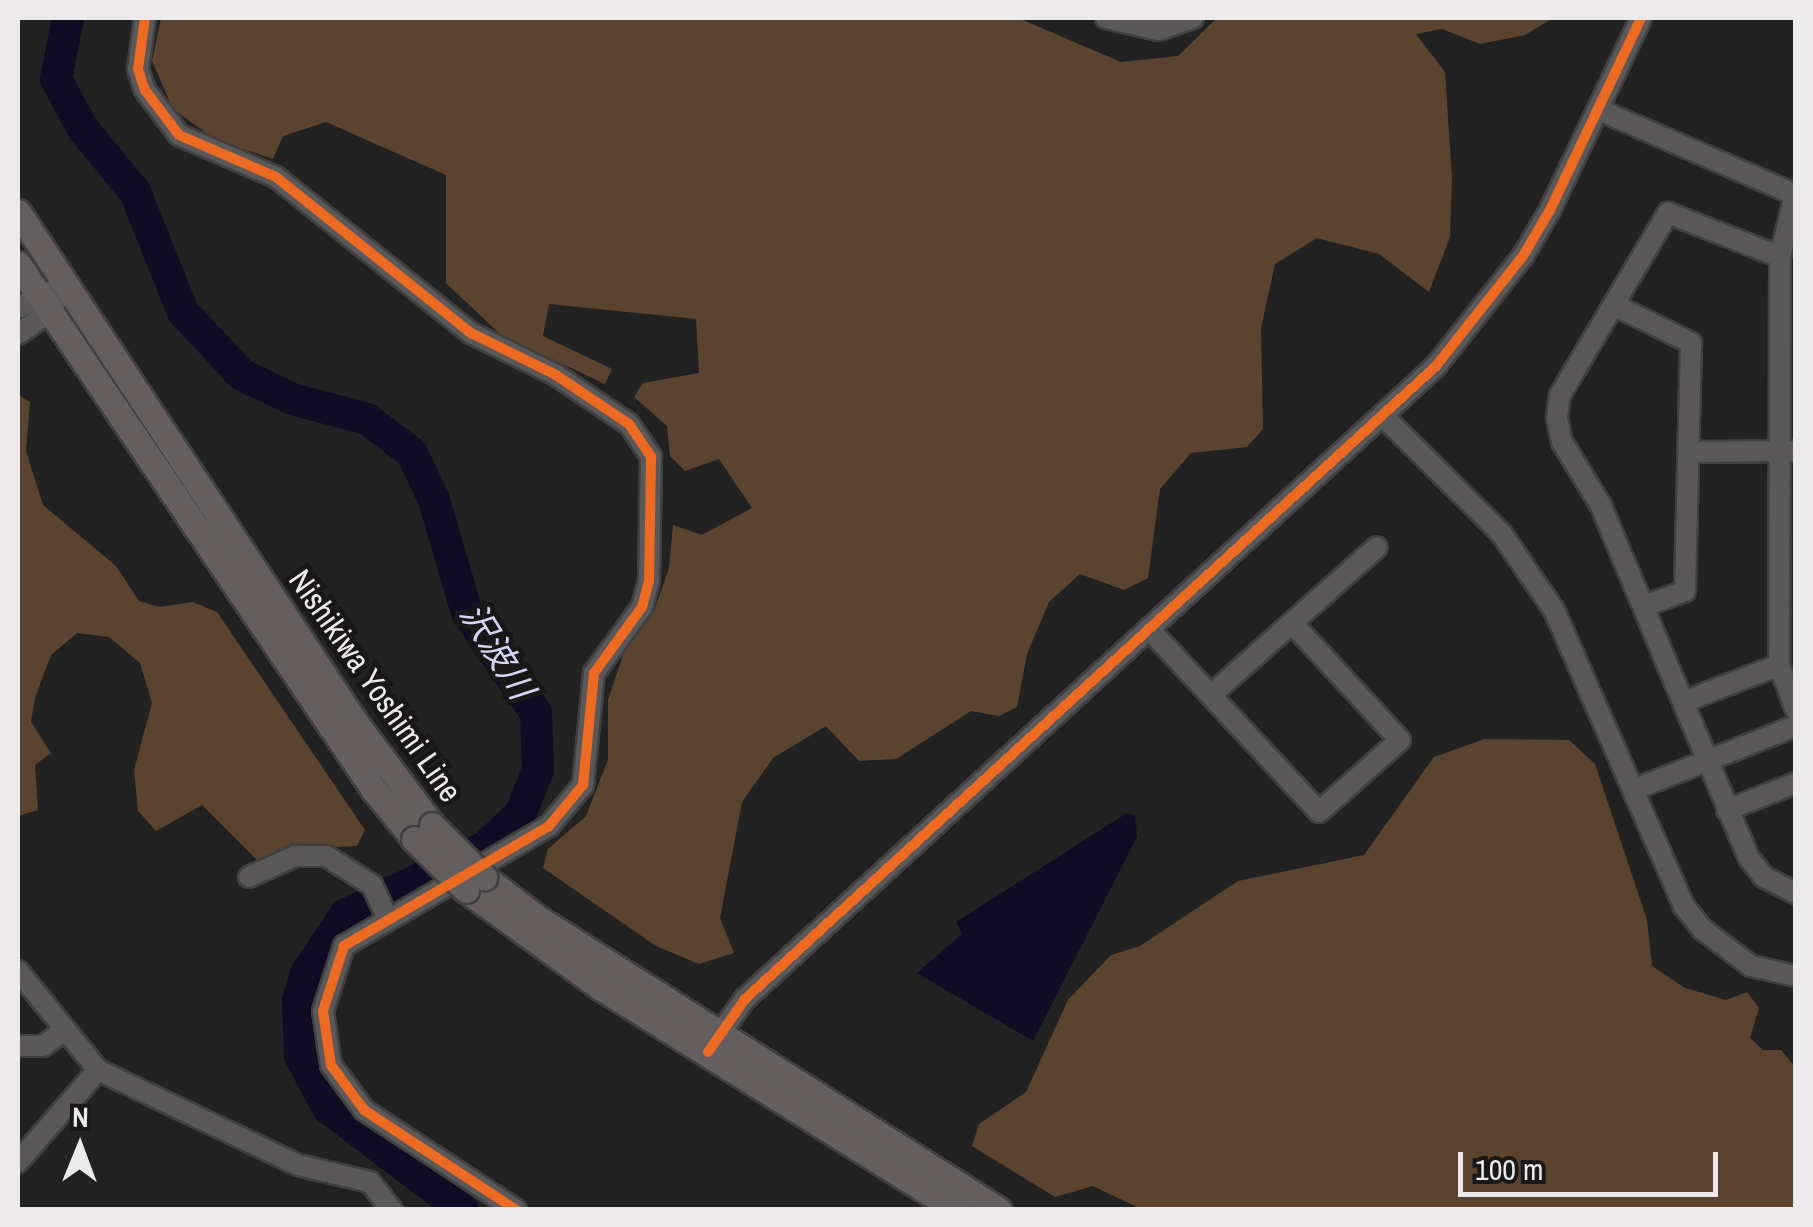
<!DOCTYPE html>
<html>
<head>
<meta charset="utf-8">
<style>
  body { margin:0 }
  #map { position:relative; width:1813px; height:1227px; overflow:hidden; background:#232222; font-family:"Archivo Narrow","Noto Sans JP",sans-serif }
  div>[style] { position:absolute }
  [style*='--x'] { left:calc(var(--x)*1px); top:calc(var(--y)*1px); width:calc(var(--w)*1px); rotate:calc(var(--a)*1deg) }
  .forest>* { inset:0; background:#5a4430 }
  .water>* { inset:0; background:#0f0c23 }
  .river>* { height:32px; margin:-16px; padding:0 16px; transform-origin:16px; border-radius:16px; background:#0f0c23 }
  .roads { filter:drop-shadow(2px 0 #414040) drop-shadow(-2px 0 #414040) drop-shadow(0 2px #414040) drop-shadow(0 -2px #414040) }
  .minor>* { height:20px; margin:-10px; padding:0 10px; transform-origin:10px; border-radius:10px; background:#5a5859 }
  .major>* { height:25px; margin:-12.5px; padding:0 12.5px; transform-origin:12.5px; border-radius:12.5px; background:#645e5e }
  .bridges { filter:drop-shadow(2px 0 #414040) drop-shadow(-2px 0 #414040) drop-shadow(0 2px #414040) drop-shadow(0 -2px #414040) }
  .major-bridge>* { height:25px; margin:-12.5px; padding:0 12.5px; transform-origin:12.5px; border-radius:12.5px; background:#645e5e }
  .cycleway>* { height:10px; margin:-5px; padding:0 5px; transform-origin:5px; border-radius:5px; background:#ed6a23 }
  span { translate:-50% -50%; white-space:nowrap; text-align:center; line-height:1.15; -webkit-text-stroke:10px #1a1718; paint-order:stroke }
  .street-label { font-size:32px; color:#eceaeb }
  .water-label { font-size:35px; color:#d4d4f7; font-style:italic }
  .frame { position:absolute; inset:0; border:20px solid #eceaeb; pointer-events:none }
  .north { position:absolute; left:30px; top:1097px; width:100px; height:100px; -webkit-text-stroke:8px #1a1718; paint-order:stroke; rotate:1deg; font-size:28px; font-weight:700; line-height:40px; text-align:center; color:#eceaeb }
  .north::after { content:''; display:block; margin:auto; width:35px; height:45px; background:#eceaeb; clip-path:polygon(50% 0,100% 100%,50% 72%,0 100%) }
  .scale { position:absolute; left:1458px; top:1152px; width:260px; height:45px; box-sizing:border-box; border:5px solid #eceaeb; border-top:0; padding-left:12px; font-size:30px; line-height:35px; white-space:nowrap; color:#eceaeb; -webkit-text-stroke:8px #1a1718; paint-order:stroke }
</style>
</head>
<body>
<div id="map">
  <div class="forest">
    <i style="clip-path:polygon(161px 18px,1018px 18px,1121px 62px,1178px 56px,1217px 18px,1553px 18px,1525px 35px,1480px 44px,1442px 29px,1416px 34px,1445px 72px,1452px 178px,1450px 237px,1429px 292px,1379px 254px,1317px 238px,1275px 264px,1261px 328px,1263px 429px,1247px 447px,1191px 453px,1160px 489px,1148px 578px,1124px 590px,1080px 574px,1049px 602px,1027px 654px,1017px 707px,999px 716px,971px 711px,896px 759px,859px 761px,826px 726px,773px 758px,742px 802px,720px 918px,734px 953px,699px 964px,656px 946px,543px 868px,548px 849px,586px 816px,608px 760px,608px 700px,624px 652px,654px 611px,669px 568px,673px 525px,702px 535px,752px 508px,719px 459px,685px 471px,670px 456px,667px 426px,634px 397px,643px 383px,699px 373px,696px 319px,549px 304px,543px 336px,612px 369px,605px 384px,501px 335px,446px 283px,446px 175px,326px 122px,283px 136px,273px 159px,216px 140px,173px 109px,152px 61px)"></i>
    <i style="clip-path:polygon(18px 395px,30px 402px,26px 451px,43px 505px,116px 566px,139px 601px,159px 607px,193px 602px,217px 612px,365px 830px,357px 846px,283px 849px,257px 860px,202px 805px,156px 831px,138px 811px,134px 770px,152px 703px,140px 663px,109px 637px,77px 633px,51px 655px,35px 698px,31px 722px,51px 753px,35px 765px,38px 810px,18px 816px)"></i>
    <i style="clip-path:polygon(1485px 739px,1569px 740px,1595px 764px,1647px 920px,1652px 966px,1685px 988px,1726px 1000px,1747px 992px,1759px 1008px,1750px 1038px,1763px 1050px,1781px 1050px,1795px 1067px,1795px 1209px,1141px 1209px,1093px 1186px,1055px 1197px,972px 1146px,979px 1124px,1026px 1092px,1068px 1000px,1111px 955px,1140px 946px,1238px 881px,1364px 855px,1434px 757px)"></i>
  </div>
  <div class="water">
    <i style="clip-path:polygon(1127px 813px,1135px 815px,1137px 837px,1033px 1041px,917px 973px,962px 934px,956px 922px)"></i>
  </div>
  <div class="river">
    <i style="--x:68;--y:18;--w:62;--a:101.1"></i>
    <i style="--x:56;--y:79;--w:57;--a:61.6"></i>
    <i style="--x:83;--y:129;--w:82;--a:50.5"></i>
    <i style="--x:135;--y:192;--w:129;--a:68.2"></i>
    <i style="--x:183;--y:312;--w:86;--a:46.9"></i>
    <i style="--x:242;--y:375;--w:55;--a:25.6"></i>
    <i style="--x:292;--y:399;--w:78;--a:14.9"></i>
    <i style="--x:367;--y:419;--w:56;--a:37.1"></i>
    <i style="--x:412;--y:453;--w:52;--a:64.9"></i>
    <i style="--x:434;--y:500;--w:118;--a:73.7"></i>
    <i style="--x:467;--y:613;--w:121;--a:55.4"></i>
    <i style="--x:536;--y:713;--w:57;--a:88"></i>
    <i style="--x:538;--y:770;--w:46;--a:111.6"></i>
    <i style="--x:521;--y:813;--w:51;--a:136.6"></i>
    <i style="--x:484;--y:848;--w:154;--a:154.3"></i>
    <i style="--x:345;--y:915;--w:70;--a:123.9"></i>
    <i style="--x:306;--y:973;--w:29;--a:106"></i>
    <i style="--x:298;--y:1001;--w:55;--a:87.9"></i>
    <i style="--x:300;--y:1056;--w:59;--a:61.7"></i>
    <i style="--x:328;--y:1108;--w:169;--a:37.1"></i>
  </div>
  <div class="roads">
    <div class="minor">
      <i style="--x:145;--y:18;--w:51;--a:97.8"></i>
      <i style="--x:138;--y:69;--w:22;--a:72"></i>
      <i style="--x:145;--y:90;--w:56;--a:52.9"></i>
      <i style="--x:179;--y:135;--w:106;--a:23.4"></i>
      <i style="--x:276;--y:177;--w:250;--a:38.7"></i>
      <i style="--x:471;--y:333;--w:95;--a:26.3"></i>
      <i style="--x:556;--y:375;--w:88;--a:33.9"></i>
      <i style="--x:629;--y:424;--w:40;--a:56"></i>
      <i style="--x:651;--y:457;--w:124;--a:90.9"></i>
      <i style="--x:649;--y:581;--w:27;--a:105"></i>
      <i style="--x:642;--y:607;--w:82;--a:126"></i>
      <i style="--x:594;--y:673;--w:113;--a:95.6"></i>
      <i style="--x:583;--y:785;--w:53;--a:129.7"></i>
      <i style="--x:549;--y:826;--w:238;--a:149.7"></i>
      <i style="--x:344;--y:946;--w:68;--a:107.9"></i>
      <i style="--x:323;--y:1011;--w:55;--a:81.6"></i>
      <i style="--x:331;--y:1065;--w:56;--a:53.7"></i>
      <i style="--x:364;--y:1110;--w:182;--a:33.3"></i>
      <i style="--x:1106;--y:18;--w:53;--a:13"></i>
      <i style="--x:1158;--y:30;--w:37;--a:-19"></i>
      <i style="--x:1599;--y:110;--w:215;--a:23.3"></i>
      <i style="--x:1795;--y:195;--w:64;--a:103.6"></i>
      <i style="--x:1780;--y:257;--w:408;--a:90.1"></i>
      <i style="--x:1779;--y:665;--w:48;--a:69.3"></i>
      <i style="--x:1616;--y:306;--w:84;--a:26.3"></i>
      <i style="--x:1691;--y:343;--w:248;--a:91.4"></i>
      <i style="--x:1685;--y:591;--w:44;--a:159.9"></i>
      <i style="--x:18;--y:308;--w:35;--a:-27"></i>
      <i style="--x:18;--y:334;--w:38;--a:-35"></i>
      <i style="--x:49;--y:312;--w:30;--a:-57"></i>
      <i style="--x:1383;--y:416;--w:166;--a:44.8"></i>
      <i style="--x:1501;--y:533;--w:93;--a:55.5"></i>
      <i style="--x:1554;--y:610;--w:323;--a:66.3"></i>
      <i style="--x:1684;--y:906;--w:29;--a:52"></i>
      <i style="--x:1702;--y:929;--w:61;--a:37.1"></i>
      <i style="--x:1751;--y:966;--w:46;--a:12.5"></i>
      <i style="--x:1690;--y:452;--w:106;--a:-0.5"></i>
      <i style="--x:1150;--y:630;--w:248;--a:47.1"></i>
      <i style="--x:1319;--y:812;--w:108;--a:-41.6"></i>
      <i style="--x:1400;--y:740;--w:156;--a:-132.7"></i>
      <i style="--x:1779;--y:665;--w:103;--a:158.9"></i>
      <i style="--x:1683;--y:702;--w:215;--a:-112.7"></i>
      <i style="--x:1600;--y:504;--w:73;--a:-121.5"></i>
      <i style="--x:1562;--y:442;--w:25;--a:-102"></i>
      <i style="--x:1557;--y:418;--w:23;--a:-83"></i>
      <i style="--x:1560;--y:395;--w:212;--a:-59.3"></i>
      <i style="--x:1668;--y:213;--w:120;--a:21.4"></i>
      <i style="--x:1211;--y:695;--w:222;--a:-41.7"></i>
      <i style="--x:1683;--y:702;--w:169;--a:67.1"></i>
      <i style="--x:1749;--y:858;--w:24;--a:52"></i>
      <i style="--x:1764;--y:877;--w:36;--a:27"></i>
      <i style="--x:1635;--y:789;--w:173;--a:-21.4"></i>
      <i style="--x:1727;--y:810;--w:74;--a:-21.4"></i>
      <i style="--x:249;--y:877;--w:51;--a:-24.5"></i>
      <i style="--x:295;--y:856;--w:31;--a:0"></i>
      <i style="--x:326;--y:856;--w:54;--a:32.2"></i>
      <i style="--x:372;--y:885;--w:38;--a:65"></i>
      <i style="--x:18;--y:971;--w:127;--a:51.1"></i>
      <i style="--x:98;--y:1070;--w:221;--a:25.4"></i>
      <i style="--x:298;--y:1165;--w:74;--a:13.3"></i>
      <i style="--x:370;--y:1182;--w:36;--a:52"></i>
      <i style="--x:713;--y:1043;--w:54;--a:-54"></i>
      <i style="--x:745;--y:999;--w:937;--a:-42.49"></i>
      <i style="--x:1436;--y:366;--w:140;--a:-51.7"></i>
      <i style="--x:1523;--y:256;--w:53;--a:-59.6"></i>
      <i style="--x:1550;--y:210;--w:212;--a:-64.6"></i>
      <i style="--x:18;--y:1046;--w:25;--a:0"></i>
      <i style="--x:43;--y:1046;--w:24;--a:-36"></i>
      <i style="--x:18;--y:1162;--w:122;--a:-49"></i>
    </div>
    <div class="major">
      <i style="--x:18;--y:212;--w:611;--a:56.54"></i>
      <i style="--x:355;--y:722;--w:129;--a:53.2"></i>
      <i style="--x:18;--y:264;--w:635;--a:55.91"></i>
      <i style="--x:374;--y:790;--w:63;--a:50.8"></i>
      <i style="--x:484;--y:877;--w:69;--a:37.4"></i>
      <i style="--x:539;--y:919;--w:544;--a:32.32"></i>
      <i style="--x:466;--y:890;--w:165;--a:35.9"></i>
      <i style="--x:600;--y:987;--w:421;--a:32"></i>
    </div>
  </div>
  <div class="bridges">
    <div class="major-bridge">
      <i style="--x:432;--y:825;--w:74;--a:45"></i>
      <i style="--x:414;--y:839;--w:73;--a:44.4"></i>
    </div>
  </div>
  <div class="cycleway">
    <i style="--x:145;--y:18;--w:51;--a:97.8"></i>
    <i style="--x:138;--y:69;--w:22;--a:72"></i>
    <i style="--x:145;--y:90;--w:56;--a:52.9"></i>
    <i style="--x:179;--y:135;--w:106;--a:23.4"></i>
    <i style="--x:276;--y:177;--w:250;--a:38.7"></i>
    <i style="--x:471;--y:333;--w:95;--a:26.3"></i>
    <i style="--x:556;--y:375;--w:88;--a:33.9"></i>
    <i style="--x:629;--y:424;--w:40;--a:56"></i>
    <i style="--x:651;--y:457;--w:124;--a:90.9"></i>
    <i style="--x:649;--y:581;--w:27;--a:105"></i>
    <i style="--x:642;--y:607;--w:82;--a:126"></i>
    <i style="--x:594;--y:673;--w:113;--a:95.6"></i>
    <i style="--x:583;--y:785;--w:53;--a:129.7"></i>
    <i style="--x:549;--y:826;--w:238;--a:149.7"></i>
    <i style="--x:344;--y:946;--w:68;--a:107.9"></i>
    <i style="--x:323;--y:1011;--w:55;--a:81.6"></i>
    <i style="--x:331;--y:1065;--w:56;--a:53.7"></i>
    <i style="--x:364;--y:1110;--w:182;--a:33.3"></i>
    <i style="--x:708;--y:1052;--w:65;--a:-55.1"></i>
    <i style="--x:745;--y:999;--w:937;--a:-42.49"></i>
    <i style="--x:1436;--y:366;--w:140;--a:-51.7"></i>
    <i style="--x:1523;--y:256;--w:53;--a:-59.6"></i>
    <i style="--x:1550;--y:210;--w:212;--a:-64.6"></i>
  </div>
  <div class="street-label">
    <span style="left:375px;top:686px;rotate:55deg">Nishikiwa Yoshimi Line</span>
  </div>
  <div class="water-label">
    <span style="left:497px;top:651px;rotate:58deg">沢波川</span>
  </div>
  <div class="frame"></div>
  <div class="north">N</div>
  <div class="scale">100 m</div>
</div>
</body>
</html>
